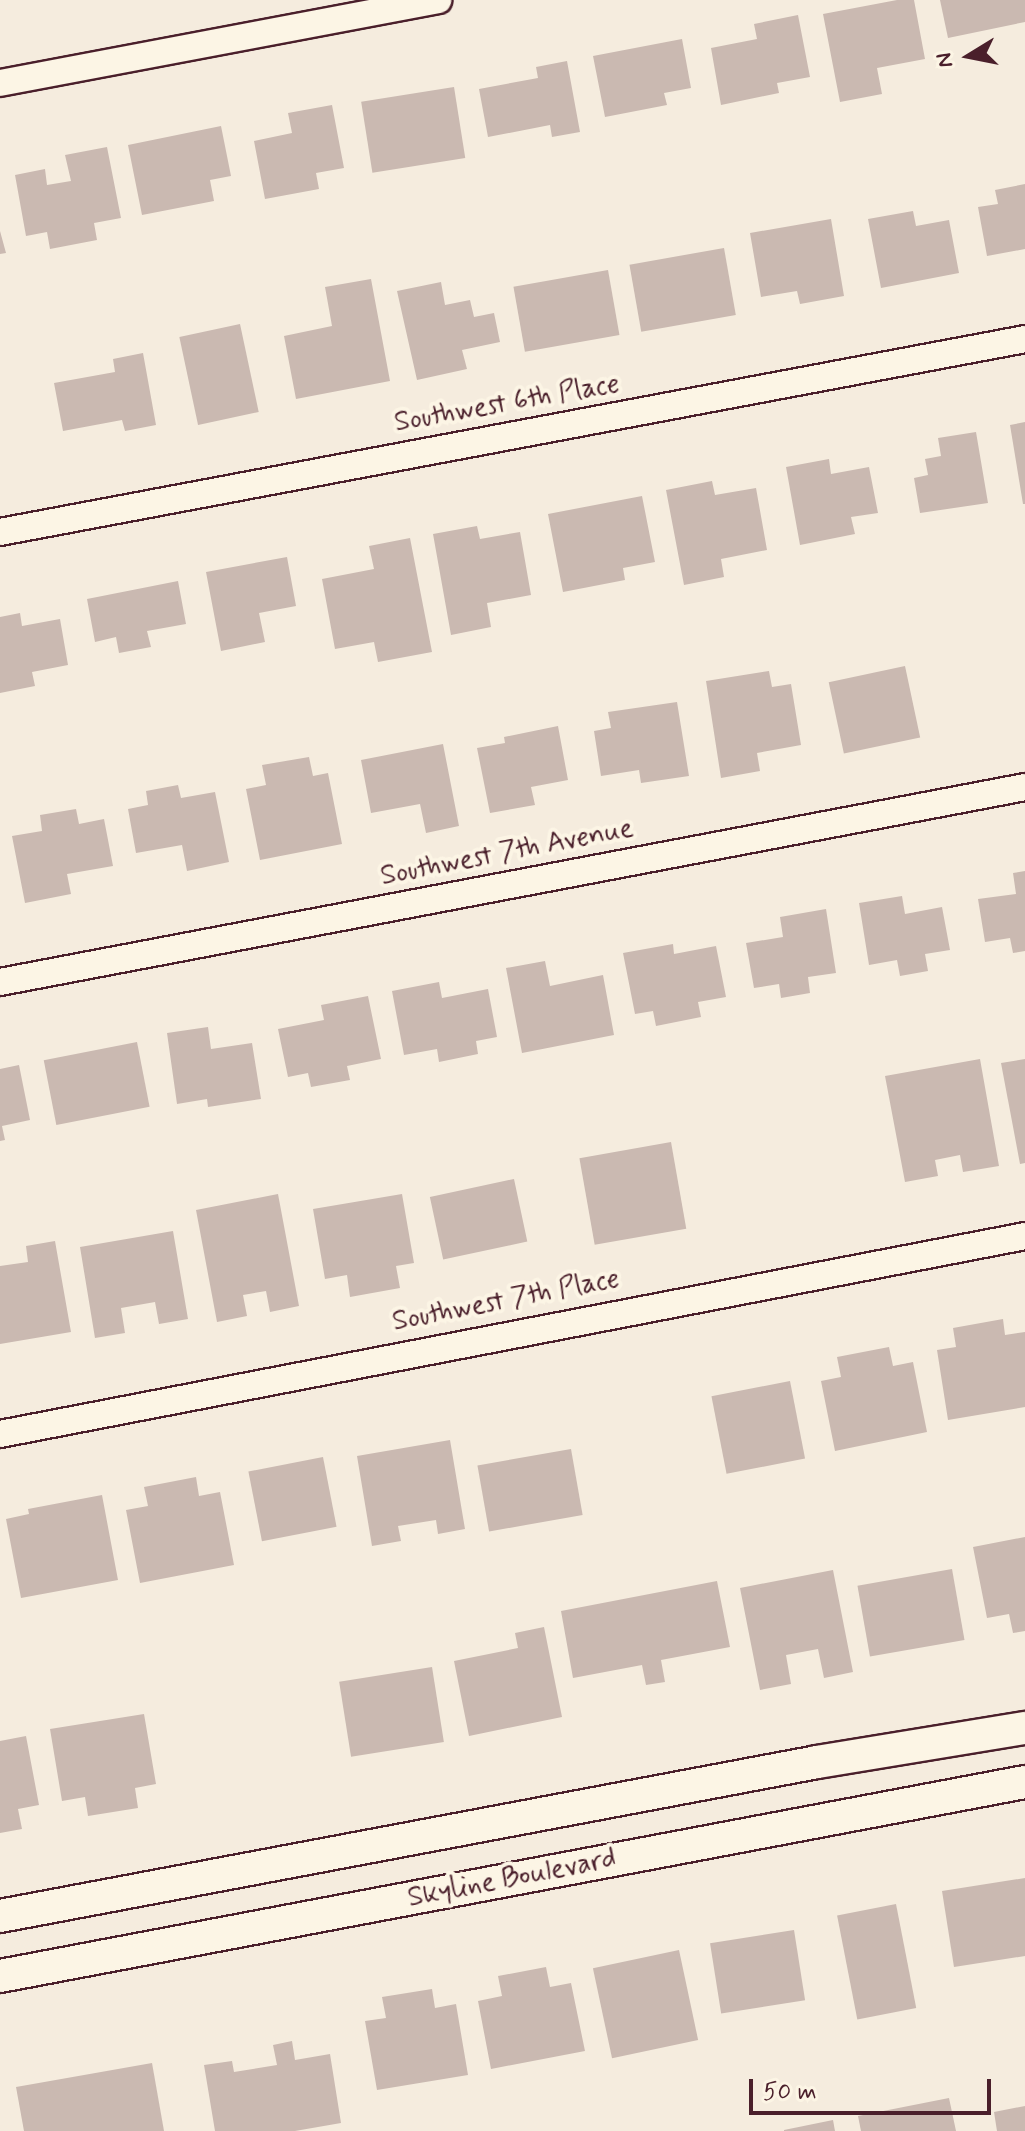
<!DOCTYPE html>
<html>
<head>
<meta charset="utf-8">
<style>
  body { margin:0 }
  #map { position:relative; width:1025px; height:2131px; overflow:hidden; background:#f5ecde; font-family:Mynerve,sans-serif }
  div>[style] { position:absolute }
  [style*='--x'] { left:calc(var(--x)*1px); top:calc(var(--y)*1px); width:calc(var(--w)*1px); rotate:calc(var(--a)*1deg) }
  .building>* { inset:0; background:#cab9b1; transform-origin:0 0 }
  .roads { filter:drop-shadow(2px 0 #4a1f2b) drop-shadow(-2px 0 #4a1f2b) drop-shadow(0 2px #4a1f2b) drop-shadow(0 -2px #4a1f2b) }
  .minor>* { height:26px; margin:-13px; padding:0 13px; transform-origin:13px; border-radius:13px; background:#fcf5e5 }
  .tertiary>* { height:32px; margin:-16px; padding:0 16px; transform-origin:16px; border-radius:16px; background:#fcf5e5 }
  span { translate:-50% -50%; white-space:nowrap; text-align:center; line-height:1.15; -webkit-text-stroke:8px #fcf5e5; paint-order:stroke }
  .street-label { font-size:28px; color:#4a1f2b }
  .north { position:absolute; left:929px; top:16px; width:80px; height:80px; -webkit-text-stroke:6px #fcf5e5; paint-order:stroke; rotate:260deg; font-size:22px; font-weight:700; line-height:32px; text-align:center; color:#4a1f2b }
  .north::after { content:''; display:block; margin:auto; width:28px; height:36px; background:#4a1f2b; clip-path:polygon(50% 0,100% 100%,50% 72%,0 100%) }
  .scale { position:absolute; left:749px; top:2079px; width:242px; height:36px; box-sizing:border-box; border:4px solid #4a1f2b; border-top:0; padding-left:10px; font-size:24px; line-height:28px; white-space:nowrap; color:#4a1f2b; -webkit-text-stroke:6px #fcf5e5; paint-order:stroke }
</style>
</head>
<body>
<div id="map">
  <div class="building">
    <i style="clip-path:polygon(897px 0,914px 0,925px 59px,877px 68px,882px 94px,840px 102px,823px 14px)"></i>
    <i style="clip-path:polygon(940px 0,1025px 0,1025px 22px,948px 38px)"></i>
    <i style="clip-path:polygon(798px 15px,810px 77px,777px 83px,779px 93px,721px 105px,711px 48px,757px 39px,754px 24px)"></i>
    <i style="clip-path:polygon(682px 39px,691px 88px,664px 93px,667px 105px,605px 117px,593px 56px)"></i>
    <i style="clip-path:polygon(567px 61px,580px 132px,552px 137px,550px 125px,488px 137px,479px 89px,538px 78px,536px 67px)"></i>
    <i style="left:454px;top:87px;width:72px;height:94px;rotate:81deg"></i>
    <i style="clip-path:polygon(332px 105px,344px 168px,316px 173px,319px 189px,265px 199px,254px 141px,292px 133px,288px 113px)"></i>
    <i style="clip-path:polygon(221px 126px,231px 176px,210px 180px,214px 201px,142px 215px,128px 145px)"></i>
    <i style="clip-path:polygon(107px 147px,121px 218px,94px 223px,97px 240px,50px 249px,47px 232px,26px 236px,15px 175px,45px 169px,47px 185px,71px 181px,65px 155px)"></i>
    <i style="clip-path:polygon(1025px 184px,1025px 249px,987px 256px,978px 207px,998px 204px,995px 190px)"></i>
    <i style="clip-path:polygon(913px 211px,916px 226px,949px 220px,959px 273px,881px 288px,868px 219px)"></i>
    <i style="clip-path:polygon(831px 219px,844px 296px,800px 304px,797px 291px,761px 297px,750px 233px)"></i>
    <i style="clip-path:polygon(0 231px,6px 253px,0 254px)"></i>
    <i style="left:724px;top:248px;width:68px;height:96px;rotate:80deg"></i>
    <i style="left:608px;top:270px;width:66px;height:96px;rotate:80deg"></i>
    <i style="clip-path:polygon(371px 279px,390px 381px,296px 399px,284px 336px,332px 326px,325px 287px)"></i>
    <i style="clip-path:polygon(441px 282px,445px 305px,470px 300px,474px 317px,494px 313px,500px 342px,462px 350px,467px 369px,417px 380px,397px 291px)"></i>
    <i style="left:240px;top:324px;width:90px;height:62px;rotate:78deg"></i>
    <i style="clip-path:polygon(143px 353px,156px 425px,125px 431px,122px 420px,63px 431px,54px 383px,115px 372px,113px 359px)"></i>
    <i style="clip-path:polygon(1025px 422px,1025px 504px,1023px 504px,1010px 425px)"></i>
    <i style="clip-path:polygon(976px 432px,988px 503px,920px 513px,914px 478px,928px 475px,925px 459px,941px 456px,938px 438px)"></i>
    <i style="clip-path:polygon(829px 459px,831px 474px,869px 467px,878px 513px,851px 517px,855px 534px,800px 545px,786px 467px)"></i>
    <i style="clip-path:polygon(712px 481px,715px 495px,756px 488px,767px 550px,721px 559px,724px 577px,684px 585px,666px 490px)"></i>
    <i style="clip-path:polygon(642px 496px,655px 562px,623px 568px,625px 580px,563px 592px,548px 514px)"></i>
    <i style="clip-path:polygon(477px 526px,480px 539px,520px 532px,531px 595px,487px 603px,491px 627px,451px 635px,433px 534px)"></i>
    <i style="clip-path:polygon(410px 538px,432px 652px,378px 662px,374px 642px,335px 649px,322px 579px,374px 569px,369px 546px)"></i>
    <i style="clip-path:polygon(287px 557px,296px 606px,259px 613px,265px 642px,221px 651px,206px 572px)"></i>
    <i style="clip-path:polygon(178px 581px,186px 624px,147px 631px,151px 647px,119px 653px,116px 637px,95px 642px,87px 599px)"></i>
    <i style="clip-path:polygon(20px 613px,22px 626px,60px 619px,68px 665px,32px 672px,35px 686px,0 693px,0 617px)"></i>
    <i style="left:905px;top:666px;width:73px;height:78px;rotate:78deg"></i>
    <i style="clip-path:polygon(769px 671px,772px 687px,791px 684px,801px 745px,757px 753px,760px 771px,721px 778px,706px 681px)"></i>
    <i style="clip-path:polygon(677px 702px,689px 776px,641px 783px,639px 770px,601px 776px,594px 731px,611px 728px,608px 712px)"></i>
    <i style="clip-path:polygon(558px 726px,568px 780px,531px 787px,535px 805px,490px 813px,477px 748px,505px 743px,504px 737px)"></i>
    <i style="clip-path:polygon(443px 744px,459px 826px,426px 833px,420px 804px,371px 813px,361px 760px)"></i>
    <i style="clip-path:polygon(309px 757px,313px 776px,328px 773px,342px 844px,260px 860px,246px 789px,266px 785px,262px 765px)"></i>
    <i style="clip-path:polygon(178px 785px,181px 798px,215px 792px,229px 862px,187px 871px,182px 845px,136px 853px,128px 809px,148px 805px,146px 791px)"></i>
    <i style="clip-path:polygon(76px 809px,79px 824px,104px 819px,113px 866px,67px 874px,71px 894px,25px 903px,12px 836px,42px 831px,40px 815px)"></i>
    <i style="clip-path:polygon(1025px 871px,1025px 951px,1013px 953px,1010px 938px,985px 942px,978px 899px,1016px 894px,1013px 873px)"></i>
    <i style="clip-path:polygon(902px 896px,905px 914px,942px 907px,950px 950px,925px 954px,928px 971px,900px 976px,897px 960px,869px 965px,859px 903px)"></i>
    <i style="clip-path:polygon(826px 909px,836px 973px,808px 977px,810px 993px,781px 998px,779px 984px,754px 988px,746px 943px,783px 937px,780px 917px)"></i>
    <i style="clip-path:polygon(673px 944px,674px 954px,716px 946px,726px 997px,698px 1002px,701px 1017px,656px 1026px,653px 1011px,635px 1014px,623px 953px)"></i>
    <i style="clip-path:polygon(545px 961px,550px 986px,603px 975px,614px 1035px,522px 1053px,506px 968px)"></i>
    <i style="clip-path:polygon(439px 982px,442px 998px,488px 989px,497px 1037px,476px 1041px,478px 1054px,439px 1062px,437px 1049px,404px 1055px,392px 991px)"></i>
    <i style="clip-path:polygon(368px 996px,381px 1059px,347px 1066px,350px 1080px,311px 1087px,308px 1073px,288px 1077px,278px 1029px,324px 1020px,321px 1005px)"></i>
    <i style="clip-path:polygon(208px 1027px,211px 1049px,252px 1043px,261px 1099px,208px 1107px,207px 1099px,177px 1104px,167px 1033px)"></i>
    <i style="left:137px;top:1042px;width:66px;height:95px;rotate:79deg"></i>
    <i style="clip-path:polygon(980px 1059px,999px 1166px,963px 1172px,960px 1155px,935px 1160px,938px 1176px,905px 1182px,885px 1076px)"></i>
    <i style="clip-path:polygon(1025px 1059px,1025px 1163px,1020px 1164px,1001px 1063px)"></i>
    <i style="clip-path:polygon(19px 1065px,30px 1120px,2px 1126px,5px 1140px,0 1141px,0 1069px)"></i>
    <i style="left:671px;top:1142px;width:88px;height:93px;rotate:80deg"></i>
    <i style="left:514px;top:1179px;width:64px;height:86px;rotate:78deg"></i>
    <i style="clip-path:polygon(278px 1194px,299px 1306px,270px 1312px,266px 1291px,243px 1295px,247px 1316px,217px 1322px,196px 1210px)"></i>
    <i style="clip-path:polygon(402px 1194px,414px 1263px,396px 1266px,400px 1288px,350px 1297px,347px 1275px,325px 1279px,313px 1209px)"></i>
    <i style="clip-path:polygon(173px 1231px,188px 1319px,159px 1324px,155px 1302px,121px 1308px,125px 1333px,95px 1338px,80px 1247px)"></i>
    <i style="clip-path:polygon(55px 1241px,71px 1332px,0 1344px,0 1266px,28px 1262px,26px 1246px)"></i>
    <i style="clip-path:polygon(1003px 1319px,1005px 1335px,1025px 1332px,1025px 1407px,948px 1420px,937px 1350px,956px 1347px,953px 1328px)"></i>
    <i style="clip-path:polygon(889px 1347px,893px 1366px,913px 1362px,927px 1432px,835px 1451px,821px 1381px,841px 1377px,837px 1357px)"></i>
    <i style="left:790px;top:1381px;width:79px;height:80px;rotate:79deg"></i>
    <i style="clip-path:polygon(450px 1440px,465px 1529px,438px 1534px,436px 1520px,398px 1526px,401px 1541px,372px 1546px,357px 1456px)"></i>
    <i style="left:571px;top:1449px;width:67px;height:95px;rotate:80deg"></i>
    <i style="left:323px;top:1457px;width:71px;height:76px;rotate:79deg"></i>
    <i style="clip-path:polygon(196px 1477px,199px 1496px,220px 1492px,234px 1565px,140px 1583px,126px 1510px,148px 1506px,144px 1487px)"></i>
    <i style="clip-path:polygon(102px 1495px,118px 1580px,21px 1598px,6px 1519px,29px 1514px,28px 1509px)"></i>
    <i style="clip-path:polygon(1025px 1537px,1025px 1631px,1013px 1633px,1009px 1614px,987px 1618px,973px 1547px)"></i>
    <i style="left:952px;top:1569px;width:72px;height:96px;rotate:80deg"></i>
    <i style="clip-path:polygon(833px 1570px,853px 1672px,824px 1678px,818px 1649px,786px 1655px,791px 1684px,760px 1690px,740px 1588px)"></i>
    <i style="clip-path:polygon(717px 1581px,730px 1647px,661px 1660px,665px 1682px,646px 1685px,642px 1665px,573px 1678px,561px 1611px)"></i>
    <i style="clip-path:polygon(544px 1627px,562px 1717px,469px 1736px,454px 1661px,518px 1648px,515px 1633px)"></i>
    <i style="left:432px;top:1667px;width:76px;height:94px;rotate:81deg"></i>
    <i style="clip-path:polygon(144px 1714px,156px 1784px,135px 1788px,138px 1808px,88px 1816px,85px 1797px,62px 1801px,50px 1729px)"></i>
    <i style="clip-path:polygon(26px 1736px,39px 1805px,18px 1809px,22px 1829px,0 1833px,0 1741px)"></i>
    <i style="clip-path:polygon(1025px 1878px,1025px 1956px,954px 1967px,942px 1891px)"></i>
    <i style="left:896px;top:1904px;width:106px;height:60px;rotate:79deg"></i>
    <i style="left:794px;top:1930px;width:71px;height:85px;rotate:81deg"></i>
    <i style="left:679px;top:1950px;width:92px;height:88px;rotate:78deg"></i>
    <i style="clip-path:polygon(546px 1967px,550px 1987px,571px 1983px,585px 2051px,491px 2069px,478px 2001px,502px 1996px,498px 1976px)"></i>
    <i style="clip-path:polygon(432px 1989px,435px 2008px,456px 2004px,468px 2075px,377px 2090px,365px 2021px,386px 2018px,382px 1997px)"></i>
    <i style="clip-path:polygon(292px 2041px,295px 2060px,330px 2054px,341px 2123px,295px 2131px,215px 2131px,204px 2065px,232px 2061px,234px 2072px,277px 2065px,273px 2045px)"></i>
    <i style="clip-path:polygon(152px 2063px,164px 2131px,24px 2131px,16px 2087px)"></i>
    <i style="clip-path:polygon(949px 2098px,956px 2131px,861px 2131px,858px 2116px)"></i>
    <i style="clip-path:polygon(1025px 2106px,1025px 2131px,997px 2131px,994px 2112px)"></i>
    <i style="clip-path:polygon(833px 2120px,835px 2131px,784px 2131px,784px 2130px)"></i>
  </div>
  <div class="roads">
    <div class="minor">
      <i style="--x:0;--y:83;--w:446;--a:-10.7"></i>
      <i style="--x:0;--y:532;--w:1043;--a:-10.66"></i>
      <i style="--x:0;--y:982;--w:1043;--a:-10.77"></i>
      <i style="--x:0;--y:1434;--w:1044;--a:-10.93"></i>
    </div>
    <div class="tertiary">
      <i style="--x:0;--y:1916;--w:831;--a:-10.67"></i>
      <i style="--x:817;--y:1762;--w:211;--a:-9.3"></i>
      <i style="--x:0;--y:1976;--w:1043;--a:-10.72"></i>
    </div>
  </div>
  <div class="street-label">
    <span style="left:507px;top:404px;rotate:-10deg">Southwest 6th Place</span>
    <span style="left:507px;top:853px;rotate:-11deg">Southwest 7th Avenue</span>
    <span style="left:506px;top:1301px;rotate:-11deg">Southwest 7th Place</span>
    <span style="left:512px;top:1879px;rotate:-11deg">Skyline Boulevard</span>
  </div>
  <div class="north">N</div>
  <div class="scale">50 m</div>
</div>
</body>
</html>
